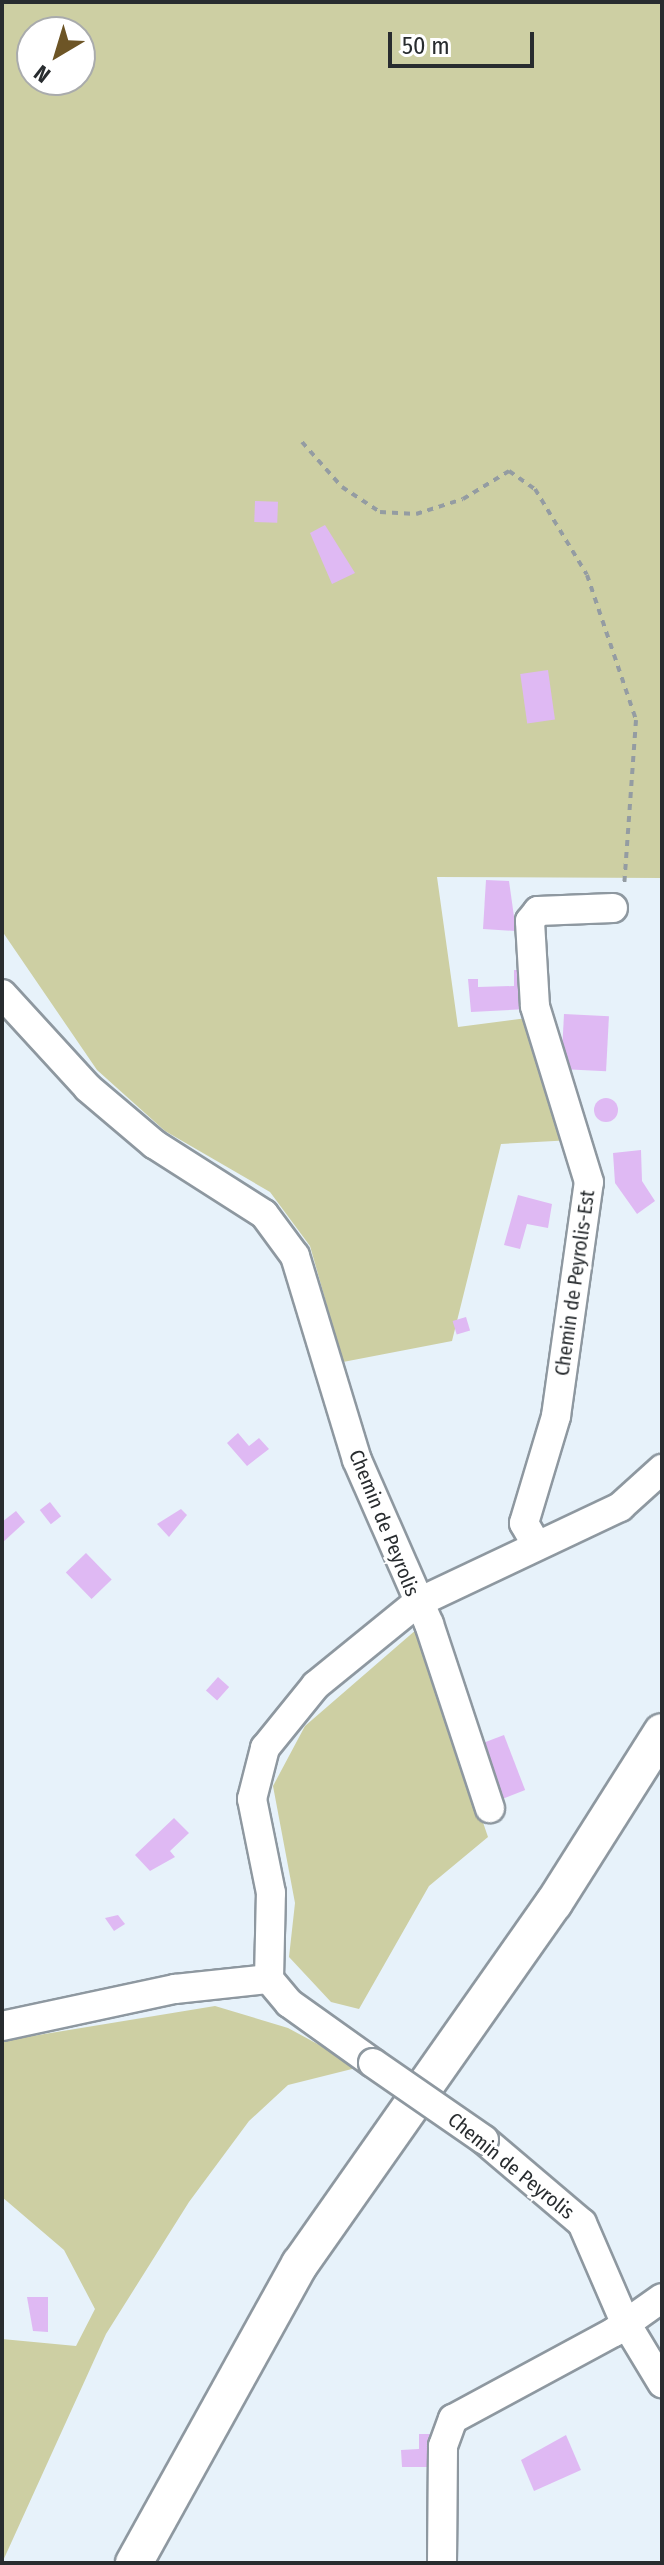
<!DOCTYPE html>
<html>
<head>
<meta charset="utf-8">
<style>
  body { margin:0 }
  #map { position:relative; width:664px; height:2565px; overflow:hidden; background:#e7f2fa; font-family:"Fira Sans Condensed",sans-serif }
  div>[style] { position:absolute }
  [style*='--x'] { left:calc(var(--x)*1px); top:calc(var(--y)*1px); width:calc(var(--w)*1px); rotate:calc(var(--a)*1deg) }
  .green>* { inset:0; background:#cdcfa3 }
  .building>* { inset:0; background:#dfb9f3; transform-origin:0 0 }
  .round { border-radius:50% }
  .path>* { height:4px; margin-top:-2px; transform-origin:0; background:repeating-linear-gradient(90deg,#949ca2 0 6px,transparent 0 12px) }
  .roads { filter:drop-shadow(2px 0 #8e98a0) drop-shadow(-2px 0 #8e98a0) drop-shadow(0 2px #8e98a0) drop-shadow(0 -2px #8e98a0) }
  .minor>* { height:28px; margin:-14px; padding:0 14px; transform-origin:14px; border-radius:14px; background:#fff }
  .major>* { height:36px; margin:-18px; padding:0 18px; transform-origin:18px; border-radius:18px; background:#fff }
  .bridges { filter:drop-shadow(2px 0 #8e98a0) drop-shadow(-2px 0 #8e98a0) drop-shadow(0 2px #8e98a0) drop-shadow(0 -2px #8e98a0) }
  .minor-bridge>* { height:28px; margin:-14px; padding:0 14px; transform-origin:14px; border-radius:14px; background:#fff }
  span { translate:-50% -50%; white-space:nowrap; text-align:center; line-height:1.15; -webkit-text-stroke:6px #fff; paint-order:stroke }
  .street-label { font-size:20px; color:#282c2f }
  .frame { position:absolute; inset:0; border:4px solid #282c2f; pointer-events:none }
  .north { position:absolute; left:16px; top:16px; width:80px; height:80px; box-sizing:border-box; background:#fff; border:2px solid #a9abac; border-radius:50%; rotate:218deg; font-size:22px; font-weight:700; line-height:32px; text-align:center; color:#282c2f }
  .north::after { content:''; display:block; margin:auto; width:28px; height:36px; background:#6d5526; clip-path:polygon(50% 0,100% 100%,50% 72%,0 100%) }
  .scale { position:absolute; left:388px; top:32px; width:146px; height:36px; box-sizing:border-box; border:4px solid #282c2f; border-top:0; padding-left:10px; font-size:24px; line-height:28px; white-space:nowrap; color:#282c2f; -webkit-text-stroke:6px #fff; paint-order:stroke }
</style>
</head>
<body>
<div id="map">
  <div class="green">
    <i style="clip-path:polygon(evenodd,2px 2px,662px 2px,662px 878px,437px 877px,458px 1027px,527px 1018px,573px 1140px,501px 1144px,452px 1341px,343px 1362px,310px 1246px,270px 1192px,165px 1131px,97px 1070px,2px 931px,2px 2px,32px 32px,80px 32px,80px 80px,32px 80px,32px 32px)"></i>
    <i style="clip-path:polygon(417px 1629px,488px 1837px,429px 1886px,359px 2009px,331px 2002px,289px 1957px,295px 1903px,273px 1786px,305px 1726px)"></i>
    <i style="clip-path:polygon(215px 2006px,288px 2028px,360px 2067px,288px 2085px,249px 2121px,189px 2202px,106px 2334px,2px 2563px,2px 2339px,76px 2346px,95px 2309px,64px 2250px,2px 2197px,2px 2041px)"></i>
  </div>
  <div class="building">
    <i style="left:255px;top:501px;width:23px;height:21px;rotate:2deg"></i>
    <i style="clip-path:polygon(325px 525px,355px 573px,332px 584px,310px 533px)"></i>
    <i style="left:548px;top:670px;width:50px;height:28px;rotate:82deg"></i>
    <i style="clip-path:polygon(486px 880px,509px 881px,516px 931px,483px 929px)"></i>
    <i style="clip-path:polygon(514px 970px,525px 970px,527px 1009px,471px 1012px,468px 979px,478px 979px,478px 987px,514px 986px)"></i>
    <i style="left:564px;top:1014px;width:45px;height:55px;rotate:3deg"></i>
    <i class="round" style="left:594px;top:1098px;width:24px;height:24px"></i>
    <i style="clip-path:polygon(641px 1150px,642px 1181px,655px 1201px,637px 1214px,615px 1183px,613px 1153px)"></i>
    <i style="clip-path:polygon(518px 1195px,552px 1204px,548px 1228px,527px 1224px,520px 1249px,504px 1245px)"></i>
    <i style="left:466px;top:1317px;width:14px;height:14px;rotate:73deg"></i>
    <i style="clip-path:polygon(238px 1433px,249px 1446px,259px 1438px,269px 1449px,247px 1466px,227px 1443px)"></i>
    <i style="left:50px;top:1502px;width:18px;height:13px;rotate:52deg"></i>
    <i style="clip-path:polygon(181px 1509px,187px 1515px,169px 1537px,157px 1524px)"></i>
    <i style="clip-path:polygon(16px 1511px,25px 1522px,2px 1543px,2px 1522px)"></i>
    <i style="left:86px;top:1553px;width:37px;height:28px;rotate:46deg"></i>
    <i style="left:218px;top:1677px;width:15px;height:18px;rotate:42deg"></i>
    <i style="left:504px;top:1735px;width:59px;height:24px;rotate:69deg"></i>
    <i style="clip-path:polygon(174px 1818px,189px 1833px,170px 1851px,175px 1857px,150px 1871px,135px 1855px)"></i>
    <i style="clip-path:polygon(118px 1915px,125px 1924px,114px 1931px,105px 1918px)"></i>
    <i style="clip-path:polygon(27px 2297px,48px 2297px,48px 2332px,33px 2331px)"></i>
    <i style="clip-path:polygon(419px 2434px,433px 2434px,431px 2467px,402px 2467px,401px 2450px,419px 2449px)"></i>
    <i style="clip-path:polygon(566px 2435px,581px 2470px,534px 2491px,521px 2460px)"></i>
  </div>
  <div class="path">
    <i style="--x:302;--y:442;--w:60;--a:48.4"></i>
    <i style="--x:342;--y:487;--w:45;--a:33.3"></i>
    <i style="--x:380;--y:512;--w:36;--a:3"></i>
    <i style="--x:416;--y:514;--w:49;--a:-17.7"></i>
    <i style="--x:463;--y:499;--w:54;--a:-31.3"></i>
    <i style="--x:509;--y:471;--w:32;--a:35"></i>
    <i style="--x:535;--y:489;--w:100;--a:58.8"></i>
    <i style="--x:587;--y:575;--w:153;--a:71.3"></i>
    <i style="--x:636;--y:720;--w:167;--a:94.1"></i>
  </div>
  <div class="roads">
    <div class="minor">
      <i style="--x:2;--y:994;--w:127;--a:47.5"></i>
      <i style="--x:88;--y:1088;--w:87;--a:40.3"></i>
      <i style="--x:154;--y:1144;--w:130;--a:32.5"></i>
      <i style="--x:264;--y:1214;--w:52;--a:53.6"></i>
      <i style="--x:295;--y:1256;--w:213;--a:73.1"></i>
      <i style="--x:357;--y:1460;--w:179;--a:66.3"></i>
      <i style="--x:429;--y:1624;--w:194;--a:71.7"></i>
      <i style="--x:536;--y:1544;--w:24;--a:-120"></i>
      <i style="--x:524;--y:1523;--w:112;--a:-73.3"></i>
      <i style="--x:556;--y:1416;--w:236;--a:-82"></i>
      <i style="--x:589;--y:1182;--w:184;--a:-107.1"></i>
      <i style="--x:535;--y:1006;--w:85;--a:-93.4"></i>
      <i style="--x:530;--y:921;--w:13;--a:-51"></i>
      <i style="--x:538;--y:911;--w:75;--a:-2.3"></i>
      <i style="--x:2;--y:2026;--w:177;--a:-12.1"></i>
      <i style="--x:175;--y:1989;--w:95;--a:-6.1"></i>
      <i style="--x:373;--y:2063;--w:103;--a:-144.5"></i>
      <i style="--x:289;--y:2003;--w:31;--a:-130"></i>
      <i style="--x:269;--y:1979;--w:86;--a:-88.7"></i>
      <i style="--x:271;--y:1893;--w:96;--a:-101.4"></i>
      <i style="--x:252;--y:1799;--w:53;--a:-75.7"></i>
      <i style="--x:265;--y:1748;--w:81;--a:-51"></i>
      <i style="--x:316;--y:1685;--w:130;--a:-39.1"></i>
      <i style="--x:417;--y:1603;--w:225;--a:-25.3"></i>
      <i style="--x:620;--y:1507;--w:57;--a:-42.1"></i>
      <i style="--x:484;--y:2140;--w:128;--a:40.3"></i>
      <i style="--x:582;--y:2223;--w:106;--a:66.6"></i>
      <i style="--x:624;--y:2320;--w:74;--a:58.9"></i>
      <i style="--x:442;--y:2563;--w:117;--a:-89.5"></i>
      <i style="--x:443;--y:2446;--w:29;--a:-70"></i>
      <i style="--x:453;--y:2419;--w:183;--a:-28.4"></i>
      <i style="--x:614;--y:2332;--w:59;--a:-35.3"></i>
    </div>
    <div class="major">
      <i style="--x:134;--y:2563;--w:342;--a:-61"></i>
      <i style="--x:300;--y:2264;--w:441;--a:-54.9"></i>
      <i style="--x:554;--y:1903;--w:202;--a:-57.7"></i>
    </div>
  </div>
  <div class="bridges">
    <div class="minor-bridge">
      <i style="--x:373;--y:2063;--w:135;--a:34.7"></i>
    </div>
  </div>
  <div class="street-label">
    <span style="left:575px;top:1283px;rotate:-82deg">Chemin de Peyrolis-Est</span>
    <span style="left:384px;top:1523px;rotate:68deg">Chemin de Peyrolis</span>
    <span style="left:511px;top:2166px;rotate:39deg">Chemin de Peyrolis</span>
  </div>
  <div class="frame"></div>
  <div class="north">N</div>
  <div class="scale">50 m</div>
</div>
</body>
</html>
